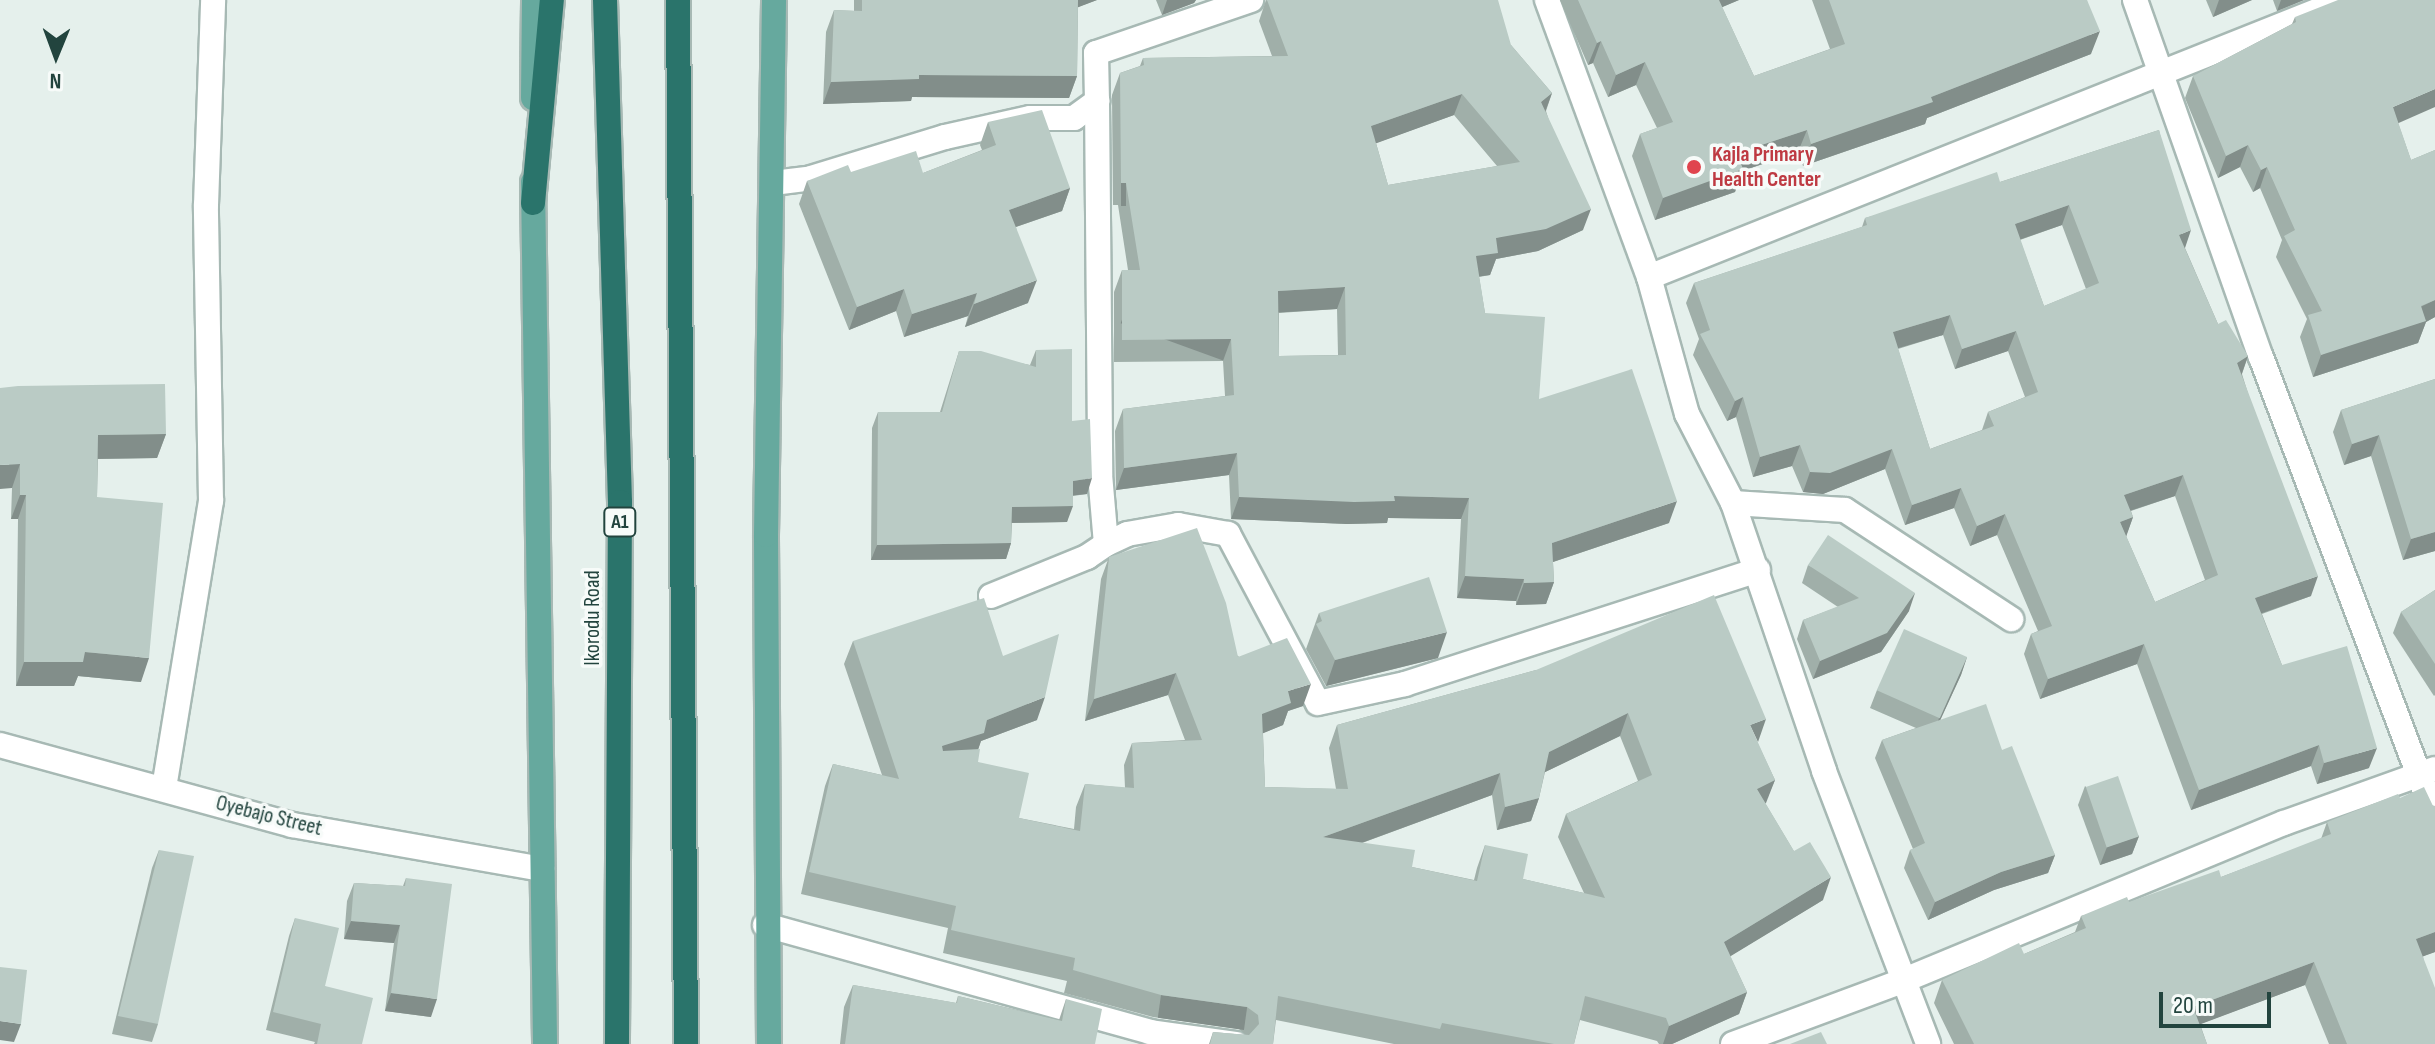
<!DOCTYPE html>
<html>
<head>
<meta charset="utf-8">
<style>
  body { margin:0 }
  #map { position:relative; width:2435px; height:1044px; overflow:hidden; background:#e5f0ec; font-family:"Sofia Sans Condensed",sans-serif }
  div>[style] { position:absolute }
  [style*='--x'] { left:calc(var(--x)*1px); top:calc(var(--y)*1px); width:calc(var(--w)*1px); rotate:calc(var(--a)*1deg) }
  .roads { filter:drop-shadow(2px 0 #a7b9b4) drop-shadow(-2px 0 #a7b9b4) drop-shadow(0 2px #a7b9b4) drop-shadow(0 -2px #a7b9b4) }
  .minor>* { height:24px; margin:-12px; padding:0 12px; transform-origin:12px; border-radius:12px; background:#fff }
  .primary>* { height:24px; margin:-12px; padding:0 12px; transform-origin:12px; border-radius:12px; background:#66a99e }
  .motorway>* { height:24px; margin:-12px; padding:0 12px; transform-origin:12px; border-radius:12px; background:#2a746b }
  .wall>* { inset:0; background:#a0afa9 }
  .shaded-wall>* { inset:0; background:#828e8a; transform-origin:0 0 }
  .building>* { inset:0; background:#bacbc5; transform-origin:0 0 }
  .dots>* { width:22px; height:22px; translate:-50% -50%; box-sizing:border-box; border:4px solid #f7fbf9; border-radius:50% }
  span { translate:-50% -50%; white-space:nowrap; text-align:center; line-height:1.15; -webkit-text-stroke:7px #f7fbf9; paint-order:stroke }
  .shield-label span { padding:2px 6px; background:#f7fbf9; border:2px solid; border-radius:6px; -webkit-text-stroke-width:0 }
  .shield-label { font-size:20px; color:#22443e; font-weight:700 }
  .health-label { font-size:22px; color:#be3a42; font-weight:700 }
  .left { translate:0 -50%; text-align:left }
  .street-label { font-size:22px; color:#22443e }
  .north { position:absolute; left:16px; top:16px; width:80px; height:80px; -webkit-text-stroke:6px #f7fbf9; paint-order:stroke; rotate:181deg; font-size:22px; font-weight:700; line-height:32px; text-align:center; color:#22443e }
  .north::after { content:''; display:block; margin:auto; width:28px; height:36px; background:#22443e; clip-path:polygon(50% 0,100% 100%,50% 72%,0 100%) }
  .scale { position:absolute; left:2159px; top:992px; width:112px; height:36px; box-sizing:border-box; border:4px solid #22443e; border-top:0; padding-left:10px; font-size:24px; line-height:28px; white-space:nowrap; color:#22443e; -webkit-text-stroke:6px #f7fbf9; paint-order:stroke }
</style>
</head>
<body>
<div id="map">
  <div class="roads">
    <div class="minor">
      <i style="--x:1547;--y:0;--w:295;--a:69.8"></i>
      <i style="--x:1649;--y:277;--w:142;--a:74.5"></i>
      <i style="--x:1687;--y:414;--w:100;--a:62.7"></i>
      <i style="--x:1733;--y:503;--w:283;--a:71.2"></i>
      <i style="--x:1824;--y:771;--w:292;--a:69.1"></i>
      <i style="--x:2135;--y:0;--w:379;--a:70.6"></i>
      <i style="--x:2261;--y:357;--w:493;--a:69.3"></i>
      <i style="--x:1097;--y:101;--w:373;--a:89.5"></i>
      <i style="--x:1100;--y:474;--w:70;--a:85.1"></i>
      <i style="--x:1106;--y:544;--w:23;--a:-25"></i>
      <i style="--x:1127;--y:534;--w:52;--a:-10"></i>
      <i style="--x:1178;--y:525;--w:51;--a:10.2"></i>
      <i style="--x:1228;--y:534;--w:191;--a:62"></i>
      <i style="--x:1318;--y:703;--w:89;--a:-12.3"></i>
      <i style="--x:1405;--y:684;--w:371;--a:-17.9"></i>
      <i style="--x:773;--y:183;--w:38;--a:-7"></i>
      <i style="--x:811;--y:178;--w:140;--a:-17"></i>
      <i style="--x:945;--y:137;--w:87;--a:-12.6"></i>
      <i style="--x:1030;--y:118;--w:44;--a:0"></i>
      <i style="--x:1074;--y:118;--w:29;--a:-36"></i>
      <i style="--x:1097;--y:101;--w:48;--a:-91.2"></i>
      <i style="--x:1096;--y:53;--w:164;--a:-18.9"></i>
      <i style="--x:1649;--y:277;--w:748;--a:-21.73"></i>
      <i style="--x:1733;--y:503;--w:112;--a:3.6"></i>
      <i style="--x:1845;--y:510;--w:199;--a:33.3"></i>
      <i style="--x:991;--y:596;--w:104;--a:-22.1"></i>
      <i style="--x:1087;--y:557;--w:23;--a:-34"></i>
      <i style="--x:0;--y:745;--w:303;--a:15.3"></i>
      <i style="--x:292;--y:825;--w:254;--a:10"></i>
      <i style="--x:164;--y:788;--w:291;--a:-80.7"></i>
      <i style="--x:211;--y:501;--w:296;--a:-91"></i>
      <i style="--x:206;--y:205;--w:205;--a:-88"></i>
      <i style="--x:765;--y:925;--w:400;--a:15.5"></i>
      <i style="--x:1150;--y:1032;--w:87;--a:7.9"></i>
      <i style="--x:1733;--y:1044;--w:180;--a:-20.4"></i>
      <i style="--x:1902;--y:981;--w:413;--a:-22.5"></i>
      <i style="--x:2284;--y:823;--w:160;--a:-19.7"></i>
    </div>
    <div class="primary">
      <i style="--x:533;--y:98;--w:98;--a:-89.4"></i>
      <i style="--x:533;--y:182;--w:862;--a:89.2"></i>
      <i style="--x:769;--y:1044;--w:509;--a:-90.34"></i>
      <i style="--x:766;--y:535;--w:535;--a:-89.14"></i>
    </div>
    <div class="motorway">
      <i style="--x:605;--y:0;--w:502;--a:88.29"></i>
      <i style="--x:620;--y:502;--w:542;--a:90.32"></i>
      <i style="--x:678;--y:0;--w:1044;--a:89.56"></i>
      <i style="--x:533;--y:203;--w:204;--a:-84.7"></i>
    </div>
  </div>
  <div class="wall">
    <i style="clip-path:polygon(854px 0,1097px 0,1078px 7px,1077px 76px,1069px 98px,912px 97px,911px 101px,823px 104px,826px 32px,834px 10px,854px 11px)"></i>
    <i style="clip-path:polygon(1156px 0,1196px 0,1194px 3px,1162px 15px)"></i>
    <i style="clip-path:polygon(evenodd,1266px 0,1511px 45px,1552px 93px,1546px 111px,1583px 230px,1538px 251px,1496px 259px,1490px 275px,1479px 277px,1485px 313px,1539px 399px,1669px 523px,1553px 562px,1554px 582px,1546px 604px,1516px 605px,1516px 601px,1457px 598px,1461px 519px,1388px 518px,1387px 523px,1347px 524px,1231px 519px,1229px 475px,1116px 490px,1115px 431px,1123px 409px,1225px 396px,1223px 361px,1114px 362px,1114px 292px,1122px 270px,1128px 270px,1118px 205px,1113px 205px,1112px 95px,1120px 73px,1140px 66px,1143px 58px,1272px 56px,1259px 21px,1266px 0,1454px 115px,1497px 166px,1388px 185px,1376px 143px,1454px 115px,1266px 0,1337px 309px,1338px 355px,1279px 356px,1279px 313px,1337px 309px)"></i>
    <i style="clip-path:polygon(1560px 0,1739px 0,1722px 7px,1754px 76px,1830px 49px,1812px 0,2087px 0,2091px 54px,1927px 118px,1925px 124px,1803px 166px,1798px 152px,1742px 171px,1735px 192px,1655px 220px,1632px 156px,1640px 134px,1657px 128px,1636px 85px,1608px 97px,1593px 63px,1588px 65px)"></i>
    <i style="clip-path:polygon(2206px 0,2252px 0,2213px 17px)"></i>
    <i style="clip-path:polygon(2273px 0,2304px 0,2277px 11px)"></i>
    <i style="clip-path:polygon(2295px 17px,2398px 123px,2411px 160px,2435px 150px,2435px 317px,2426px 322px,2418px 343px,2313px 377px,2300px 337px,2307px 319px,2276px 257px,2282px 240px,2260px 188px,2253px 192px,2240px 167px,2218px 178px,2185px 98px,2193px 76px,2292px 24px)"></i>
    <i style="clip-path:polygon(988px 122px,1070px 188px,1062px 211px,1016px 227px,1028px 303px,965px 327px,968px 316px,904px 337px,896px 311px,849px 330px,799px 204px,807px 181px,851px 172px,923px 173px,982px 150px,980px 145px)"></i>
    <i style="clip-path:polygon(evenodd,2159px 130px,2185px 248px,2218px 324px,2248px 356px,2242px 374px,2311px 596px,2262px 614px,2282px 665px,2369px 768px,2317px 784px,2311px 766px,2191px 810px,2137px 664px,2040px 699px,2024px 654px,2031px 634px,2038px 631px,1997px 535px,1970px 546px,1954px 508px,1905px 525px,1885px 469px,1823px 494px,1803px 492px,1792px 466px,1753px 477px,1736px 417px,1727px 421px,1693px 355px,1699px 339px,1686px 303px,1694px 283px,1862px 227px,1865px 218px,2000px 182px,2159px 130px,2062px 225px,2086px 289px,2044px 306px,2020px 240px,2062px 225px,2159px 130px,1943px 335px,1955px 369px,2008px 351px,2025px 397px,1988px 412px,1982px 430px,1930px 449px,1898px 349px,1943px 335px,2159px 130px,2175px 496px,2205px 580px,2155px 602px,2126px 536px,2133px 517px,2131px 511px,2175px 496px)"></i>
    <i style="clip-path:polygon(1036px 350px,1072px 421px,1087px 494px,1073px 496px,1067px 522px,1012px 523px,1011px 543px,1006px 559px,871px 560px,872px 428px,878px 412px,940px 412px,959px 351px,1030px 365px)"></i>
    <i style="clip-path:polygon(2435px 379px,2435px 551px,2403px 560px,2371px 456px,2344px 465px,2333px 432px,2341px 410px)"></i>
    <i style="clip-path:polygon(0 388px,166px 434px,157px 458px,98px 459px,97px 497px,141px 682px,78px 676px,74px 686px,16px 686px,18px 519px,11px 519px,12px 488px)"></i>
    <i style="clip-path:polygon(evenodd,1109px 557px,1303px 706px,1288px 711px,1283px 725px,1263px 733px,1265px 787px,1336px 789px,1329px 748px,1337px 725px,1536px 670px,1757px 742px,1775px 780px,1765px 803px,1823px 900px,1730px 956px,1747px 992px,1739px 1014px,1672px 1044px,1659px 1044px,1657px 1041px,1580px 1020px,1574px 1044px,1394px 1044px,1276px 1020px,1273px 1044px,1209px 1044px,1213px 1032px,1246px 1035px,1239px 1029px,1153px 1017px,1064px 993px,1067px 981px,943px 953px,948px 928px,801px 894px,825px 786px,833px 764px,882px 775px,844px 664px,853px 641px,1003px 656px,1037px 720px,981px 741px,978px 749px,978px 762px,1019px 818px,1074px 829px,1076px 807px,1085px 784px,1125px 788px,1124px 765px,1132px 743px,1185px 740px,1168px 695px,1085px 721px,1101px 579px,1109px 557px,1620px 736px,1638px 781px,1566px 814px,1558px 837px,1584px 893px,1523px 879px,1485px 845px,1477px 868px,1474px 880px,1412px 867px,1362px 843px,1492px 795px,1497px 830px,1531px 821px,1539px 798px,1545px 772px,1620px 736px)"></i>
    <i style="clip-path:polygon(1808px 565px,1909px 611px,1881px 652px,1813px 679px,1797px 639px,1803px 620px,1838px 607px,1802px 583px)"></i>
    <i style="clip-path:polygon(2435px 590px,2435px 695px,2434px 696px,2393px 633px,2401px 612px)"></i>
    <i style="clip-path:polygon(1319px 613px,1438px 658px,1326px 686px,1306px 649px)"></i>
    <i style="clip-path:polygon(1967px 657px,1961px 675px,1940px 720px,2002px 750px,2055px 855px,2048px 873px,1994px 890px,1928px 920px,1904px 868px,1910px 850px,1913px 849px,1875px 758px,1882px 740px,1916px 728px,1870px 708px,1877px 690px)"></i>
    <i style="clip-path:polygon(2085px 786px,2139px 836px,2132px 854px,2100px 865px,2078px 805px)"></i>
    <i style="clip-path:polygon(2400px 798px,2435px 806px,2435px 952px,2423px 956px,2435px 1044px,2329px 1044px,2305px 985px,2200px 1024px,2207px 1044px,1954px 1044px,1934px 1003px,1942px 980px,2024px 954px,2075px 932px,2081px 916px,2221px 877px,2321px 839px,2327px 822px)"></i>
    <i style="clip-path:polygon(159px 850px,158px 1024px,152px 1042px,112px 1034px,152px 868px)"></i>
    <i style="clip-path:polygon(406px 878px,431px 1017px,385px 1011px,394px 943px,344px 939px,347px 901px,354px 883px,403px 886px)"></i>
    <i style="clip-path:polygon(295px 918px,325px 986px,362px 1044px,314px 1044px,315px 1042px,266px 1030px,289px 936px)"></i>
    <i style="clip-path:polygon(853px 985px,956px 1003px,958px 996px,1059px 1020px,1066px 999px,1095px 1044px,840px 1044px,844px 1007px)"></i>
  </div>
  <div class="shaded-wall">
    <i style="clip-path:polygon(1074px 0,1097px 0,1071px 10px)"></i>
    <i style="clip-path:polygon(1167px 0,1196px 0,1194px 3px,1162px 15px)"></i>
    <i style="clip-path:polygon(1712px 0,1739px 0,1706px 14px)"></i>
    <i style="clip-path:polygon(2219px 0,2252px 0,2213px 17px)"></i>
    <i style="clip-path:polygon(2281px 0,2304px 0,2277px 11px)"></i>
    <i style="clip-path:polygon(2100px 31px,2091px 54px,1927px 118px,1925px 124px,1803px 166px,1811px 144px)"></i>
    <i style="clip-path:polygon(1601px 41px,1593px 63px,1588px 65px,1597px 43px)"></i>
    <i style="clip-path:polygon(1645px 62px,1636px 85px,1608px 97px,1616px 75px)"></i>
    <i style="clip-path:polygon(919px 75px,1077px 76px,1069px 98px,912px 97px,911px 101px,823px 104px,831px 82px)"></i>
    <i style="clip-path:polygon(2435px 89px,2435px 107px,2385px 129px,2393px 107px)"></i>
    <i style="clip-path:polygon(1552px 93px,1544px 115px,1541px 102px)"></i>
    <i style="clip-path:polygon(1462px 94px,1454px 115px,1363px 148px,1371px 126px)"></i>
    <i style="clip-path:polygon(1807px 130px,1798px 152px,1742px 171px,1735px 192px,1655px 220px,1663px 198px,1737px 153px)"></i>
    <i style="clip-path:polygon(2248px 145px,2240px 167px,2218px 178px,2226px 156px)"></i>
    <i style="clip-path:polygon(2267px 167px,2260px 188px,2253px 192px,2261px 170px)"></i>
    <i style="left:1121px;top:183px;width:5px;height:23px"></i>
    <i style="clip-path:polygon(1070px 188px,1062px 211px,1001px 232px,1009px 210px)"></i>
    <i style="clip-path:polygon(2069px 205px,2062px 225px,2007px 244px,2015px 224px)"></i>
    <i style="clip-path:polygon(1591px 209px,1583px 230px,1538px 251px,1496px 259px,1490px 275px,1468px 278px,1476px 256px,1496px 238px)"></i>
    <i style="clip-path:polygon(2191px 230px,2184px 251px,2179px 235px)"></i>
    <i style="clip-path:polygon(1037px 280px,1028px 303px,965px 327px,974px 304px)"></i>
    <i style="clip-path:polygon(1345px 287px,1337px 309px,1270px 313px,1278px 291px)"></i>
    <i style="clip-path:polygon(904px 289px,896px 311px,849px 330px,857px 307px)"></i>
    <i style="clip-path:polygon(977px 293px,968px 316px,904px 337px,912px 314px)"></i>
    <i style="clip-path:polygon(2435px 300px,2435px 317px,2426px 322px,2418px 343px,2313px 377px,2321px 355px)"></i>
    <i style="clip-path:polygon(1950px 315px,1943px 335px,1885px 352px,1893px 332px)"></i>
    <i style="clip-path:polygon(2016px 331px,2008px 351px,1955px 369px,1962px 349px)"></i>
    <i style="left:1231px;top:339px;width:23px;height:109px;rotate:110deg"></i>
    <i style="clip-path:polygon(2248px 356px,2241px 376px,2237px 363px)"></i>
    <i style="clip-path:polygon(1743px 397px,1736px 417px,1727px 421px,1735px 401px)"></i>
    <i style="clip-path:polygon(166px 434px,157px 458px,90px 459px,98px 435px)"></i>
    <i style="clip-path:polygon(2379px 435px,2371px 456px,2344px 465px,2352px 444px)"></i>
    <i style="clip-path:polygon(1800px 445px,1792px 466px,1753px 477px,1760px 457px)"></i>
    <i style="clip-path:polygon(1892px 449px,1885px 469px,1823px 494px,1803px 492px,1810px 472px)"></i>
    <i style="clip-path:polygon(1237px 453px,1229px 475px,1116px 490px,1124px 468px)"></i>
    <i style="clip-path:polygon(20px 464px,12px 488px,0 489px,0 465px)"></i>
    <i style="clip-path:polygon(2183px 475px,2175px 496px,2117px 515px,2124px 495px)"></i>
    <i style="clip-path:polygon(1092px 478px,1087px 494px,1067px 496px,1073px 481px)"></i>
    <i style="clip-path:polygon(1961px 488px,1954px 508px,1905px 525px,1912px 505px)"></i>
    <i style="clip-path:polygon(20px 495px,26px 495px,18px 519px,11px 519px)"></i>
    <i style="clip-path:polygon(1394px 496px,1469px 498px,1461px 519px,1388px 518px,1387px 523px,1347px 524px,1231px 519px,1239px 497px)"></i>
    <i style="clip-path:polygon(1677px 501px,1669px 523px,1544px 565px,1552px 543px)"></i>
    <i style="clip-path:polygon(1073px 506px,1067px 522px,1006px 523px,1012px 507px)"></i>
    <i style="clip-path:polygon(2005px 514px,1997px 535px,1970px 546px,1977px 526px)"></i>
    <i style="clip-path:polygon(2133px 517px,2126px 537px,2120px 522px)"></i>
    <i style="clip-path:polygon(2435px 532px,2435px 551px,2403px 560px,2411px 539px)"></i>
    <i style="clip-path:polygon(1011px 543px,1006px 559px,871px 560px,877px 545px)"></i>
    <i style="clip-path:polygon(1465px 576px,1524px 579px,1516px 601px,1457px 598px)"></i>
    <i style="clip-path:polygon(2318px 576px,2311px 596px,2248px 618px,2255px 598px)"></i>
    <i style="clip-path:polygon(1554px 582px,1546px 604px,1516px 605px,1524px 583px)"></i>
    <i style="clip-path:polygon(1915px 593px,1909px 611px,1881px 652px,1813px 679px,1820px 661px)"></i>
    <i style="clip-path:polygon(1447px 632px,1438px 658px,1326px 686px,1335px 660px)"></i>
    <i style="clip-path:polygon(2144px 644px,2137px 664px,2040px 699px,2048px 679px)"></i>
    <i style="clip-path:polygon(85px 652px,149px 658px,141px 682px,78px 676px,74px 686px,16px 686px,24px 662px)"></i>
    <i style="clip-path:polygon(1967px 657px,1961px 675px,1933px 736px,1939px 718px)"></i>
    <i style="clip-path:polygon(1176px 673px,1168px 695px,1085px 721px,1094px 699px)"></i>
    <i style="clip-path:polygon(1311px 684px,1303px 706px,1288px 711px,1283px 725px,1254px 737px,1262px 714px,1288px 691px)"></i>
    <i style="clip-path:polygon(1045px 697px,1037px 720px,981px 741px,976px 756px,934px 768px,942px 746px,987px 720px)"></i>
    <i style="clip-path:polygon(1628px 713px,1620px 736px,1541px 774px,1549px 752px)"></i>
    <i style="clip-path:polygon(1766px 719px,1758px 742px,1750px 725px)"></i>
    <i style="clip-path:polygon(2319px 745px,2311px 766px,2191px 810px,2199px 790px)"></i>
    <i style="clip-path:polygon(2377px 748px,2369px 768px,2317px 784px,2324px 763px)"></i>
    <i style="clip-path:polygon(1500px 773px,1492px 795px,1315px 860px,1323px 837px)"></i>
    <i style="clip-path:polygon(1775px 780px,1766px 803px,1748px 811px,1757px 789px)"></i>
    <i style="clip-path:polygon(1539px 798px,1531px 821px,1497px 830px,1505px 807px)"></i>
    <i style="clip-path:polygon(2139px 836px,2132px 854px,2100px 865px,2107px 847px)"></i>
    <i style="clip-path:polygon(2055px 855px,2048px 873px,1994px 890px,1928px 920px,1935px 902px,2001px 872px)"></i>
    <i style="clip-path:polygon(1831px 877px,1823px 900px,1716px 965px,1724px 942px)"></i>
    <i style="clip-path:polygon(351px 921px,400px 925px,394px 943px,344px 939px)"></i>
    <i style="clip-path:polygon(2435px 932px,2435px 952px,2408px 962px,2416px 939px)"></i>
    <i style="clip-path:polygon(2314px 962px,2305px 985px,2185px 1030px,2193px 1007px)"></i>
    <i style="clip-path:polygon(1747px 992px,1739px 1014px,1672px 1044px,1663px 1044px,1669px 1026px)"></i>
    <i style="clip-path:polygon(391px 993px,437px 999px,431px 1017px,385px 1011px)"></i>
    <i style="left:1161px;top:995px;width:87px;height:23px;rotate:8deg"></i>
    <i style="clip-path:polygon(0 1021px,21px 1024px,14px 1042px,0 1040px)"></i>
  </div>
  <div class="building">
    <i style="clip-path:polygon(862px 0,1078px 0,1077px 76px,919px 75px,919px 79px,831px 82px,834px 10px,862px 11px)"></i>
    <i style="clip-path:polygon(evenodd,1267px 0,1498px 0,1511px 45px,1552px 93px,1541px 102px,1591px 209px,1546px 229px,1496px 238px,1498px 253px,1476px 256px,1485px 313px,1545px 317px,1539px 399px,1632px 369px,1677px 501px,1552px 543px,1554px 582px,1524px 583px,1524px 579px,1465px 576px,1469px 498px,1394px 496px,1395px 501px,1354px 502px,1239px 497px,1237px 453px,1124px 468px,1123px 409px,1234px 395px,1231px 339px,1122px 340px,1122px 270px,1140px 270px,1126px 183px,1121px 183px,1120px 73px,1144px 65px,1143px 58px,1288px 56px,1267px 0,1462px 94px,1520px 162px,1388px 185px,1371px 126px,1462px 94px,1267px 0,1345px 287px,1346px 355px,1279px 356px,1278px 291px,1345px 287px)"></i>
    <i style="clip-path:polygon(1578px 0,1719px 0,1754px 76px,1845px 44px,1829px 0,2087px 0,2100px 31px,1931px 97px,1933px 102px,1811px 144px,1807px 130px,1737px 153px,1743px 169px,1663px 198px,1640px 134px,1673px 122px,1645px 62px,1616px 75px,1601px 41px,1597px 43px)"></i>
    <i style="clip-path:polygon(2338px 0,2435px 0,2435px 89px,2393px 107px,2411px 160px,2435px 150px,2435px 300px,2421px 306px,2426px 321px,2321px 355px,2308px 315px,2322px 311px,2284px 236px,2295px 230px,2267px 167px,2261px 170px,2248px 145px,2226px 156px,2193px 76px,2296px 22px,2295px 17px)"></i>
    <i style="clip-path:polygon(1042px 110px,1070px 188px,1009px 210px,1037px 280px,974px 304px,977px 293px,912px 314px,904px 289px,857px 307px,807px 181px,848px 165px,851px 172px,916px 151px,923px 173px,996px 145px,988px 122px)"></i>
    <i style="clip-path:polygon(evenodd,2159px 130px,2191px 230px,2179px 235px,2218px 324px,2226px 320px,2248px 356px,2237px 363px,2318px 576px,2255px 598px,2282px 665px,2347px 646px,2377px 748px,2324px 763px,2319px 745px,2199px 790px,2144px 644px,2048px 679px,2031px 634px,2052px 626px,2005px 514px,1977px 526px,1961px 488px,1912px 505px,1892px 449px,1830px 473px,1810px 472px,1800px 445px,1760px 457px,1743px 397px,1735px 401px,1700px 334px,1710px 330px,1694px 283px,1867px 225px,1865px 218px,1997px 172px,2000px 182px,2159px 130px,2069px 205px,2099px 283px,2044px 306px,2015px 224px,2069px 205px,2159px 130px,1950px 315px,1962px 349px,2016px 331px,2038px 392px,1988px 412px,1994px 426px,1930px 449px,1893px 332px,1950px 315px,2159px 130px,2183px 475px,2218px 575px,2155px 602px,2120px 522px,2133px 517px,2124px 495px,2183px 475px)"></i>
    <i style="clip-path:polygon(1072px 349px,1072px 421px,1090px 419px,1092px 478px,1073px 481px,1073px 506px,1012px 507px,1011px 543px,877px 545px,878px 412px,942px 412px,959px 351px,981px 351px,1036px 367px,1036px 350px)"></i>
    <i style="clip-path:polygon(2435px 379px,2435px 532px,2411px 539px,2379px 435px,2352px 444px,2341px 410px)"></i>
    <i style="clip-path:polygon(165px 384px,166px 434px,98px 435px,97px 497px,163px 503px,149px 658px,85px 652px,83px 662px,24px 662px,26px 495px,20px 495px,20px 464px,0 465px,0 388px,18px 386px)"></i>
    <i style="clip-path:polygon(evenodd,1197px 528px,1226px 603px,1238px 657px,1287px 638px,1311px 684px,1288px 691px,1291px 703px,1262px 714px,1265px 787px,1348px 789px,1337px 725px,1536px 670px,1714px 595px,1766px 719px,1750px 725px,1775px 780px,1757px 789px,1794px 851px,1810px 842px,1831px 877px,1724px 942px,1747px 992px,1669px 1026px,1666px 1018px,1585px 996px,1574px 1044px,1554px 1044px,1442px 1023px,1440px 1029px,1278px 996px,1273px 1044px,1210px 1044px,1213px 1032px,1249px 1035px,1259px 1024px,1258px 1015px,1247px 1007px,1161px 995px,1073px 970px,1075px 958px,951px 930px,956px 906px,809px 872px,833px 764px,899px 779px,853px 641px,984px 598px,1003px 656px,1059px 634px,1045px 697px,987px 720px,984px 733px,942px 746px,943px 751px,980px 749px,978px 762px,1029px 773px,1019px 818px,1080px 831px,1085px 784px,1134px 788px,1132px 743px,1202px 740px,1176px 673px,1094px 699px,1109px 557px,1197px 528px,1628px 713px,1652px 775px,1566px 814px,1605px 898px,1523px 879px,1528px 854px,1485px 845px,1477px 881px,1412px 867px,1415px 850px,1323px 837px,1500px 773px,1505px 807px,1539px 798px,1549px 752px,1628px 713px)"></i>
    <i style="clip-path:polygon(1828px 535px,1915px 593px,1887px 633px,1820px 661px,1803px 620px,1859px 598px,1808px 565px)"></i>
    <i style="clip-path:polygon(1429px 577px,1447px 632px,1335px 660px,1316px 624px,1322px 621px,1319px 613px)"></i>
    <i style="clip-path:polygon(2435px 590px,2435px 664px,2401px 612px)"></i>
    <i style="left:1904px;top:629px;width:69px;height:67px;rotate:24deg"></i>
    <i style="clip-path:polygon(1986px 704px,2002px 750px,2012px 746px,2055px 855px,2001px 872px,1935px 902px,1910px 850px,1925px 843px,1882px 740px)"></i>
    <i style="left:2118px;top:776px;width:64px;height:34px;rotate:71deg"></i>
    <i style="clip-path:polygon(2424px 787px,2433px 806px,2435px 806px,2435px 932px,2416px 939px,2435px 988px,2435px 1044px,2347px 1044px,2314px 962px,2193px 1007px,2207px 1044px,1974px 1044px,1942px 980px,2019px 943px,2024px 954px,2086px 928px,2081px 916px,2127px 897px,2129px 902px,2219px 870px,2221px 877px,2331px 834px,2327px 822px,2398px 794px,2400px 798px)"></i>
    <i style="clip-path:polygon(159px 850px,194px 856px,158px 1024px,118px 1016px)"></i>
    <i style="clip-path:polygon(406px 878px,452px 884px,437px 999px,391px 993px,400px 925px,351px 921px,354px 883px,405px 886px)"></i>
    <i style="clip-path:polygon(295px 918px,339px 928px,325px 986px,373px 998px,362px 1044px,317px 1044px,321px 1024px,273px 1012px)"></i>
    <i style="clip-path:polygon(0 967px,27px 970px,21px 1024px,0 1021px)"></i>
    <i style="clip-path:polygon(853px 985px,957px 1003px,958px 996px,1062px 1021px,1066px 999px,1102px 1009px,1095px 1044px,845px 1044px)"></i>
    <i style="clip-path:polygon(1821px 1032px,1827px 1044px,1790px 1044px)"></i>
  </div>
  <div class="dots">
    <i style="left:1694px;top:167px;background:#e0444e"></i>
  </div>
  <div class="shield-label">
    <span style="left:620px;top:522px">A1</span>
  </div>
  <div class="health-label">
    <span class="left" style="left:1712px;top:167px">Kajla Primary<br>Health Center</span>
  </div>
  <div class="street-label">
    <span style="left:593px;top:618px;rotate:-90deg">Ikorodu Road</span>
    <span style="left:269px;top:816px;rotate:14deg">Oyebajo Street</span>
  </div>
  <div class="north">N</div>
  <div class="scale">20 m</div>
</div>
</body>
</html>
